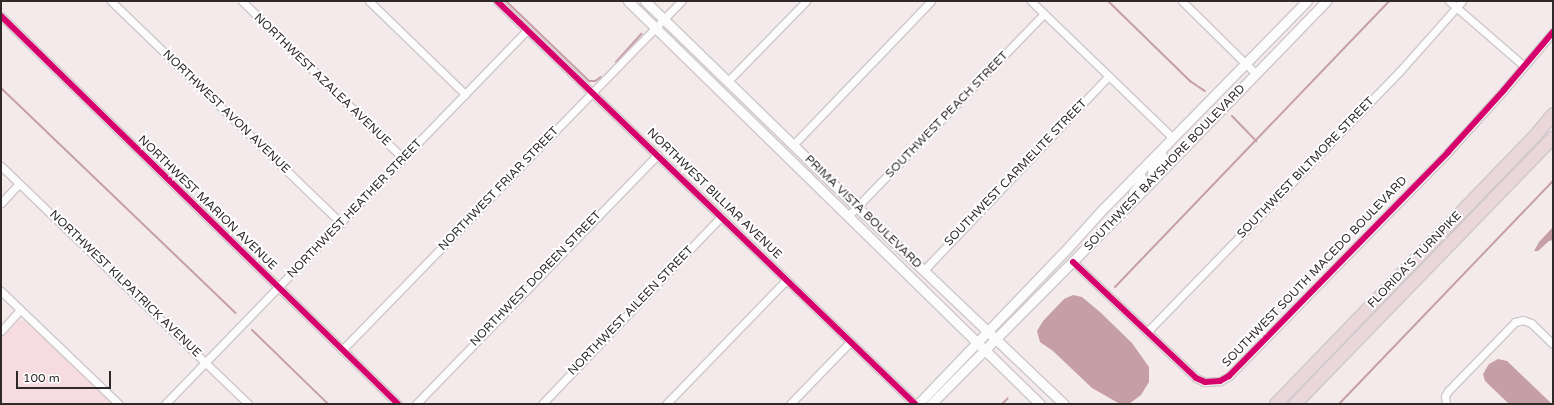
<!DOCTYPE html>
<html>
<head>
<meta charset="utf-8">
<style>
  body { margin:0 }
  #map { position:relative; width:1554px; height:405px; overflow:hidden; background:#f4eaec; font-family:"Varela Round",sans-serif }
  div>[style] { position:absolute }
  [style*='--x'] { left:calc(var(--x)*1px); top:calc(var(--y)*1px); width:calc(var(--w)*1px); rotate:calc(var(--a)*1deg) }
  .green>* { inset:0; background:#f6dce0 }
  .water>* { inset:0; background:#c69ea6 }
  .stream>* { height:2px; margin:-1px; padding:0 1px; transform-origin:1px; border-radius:1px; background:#c69ea6 }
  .roads { filter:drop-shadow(1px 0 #cfc8c9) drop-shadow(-1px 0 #cfc8c9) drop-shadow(0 1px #cfc8c9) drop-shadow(0 -1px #cfc8c9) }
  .minor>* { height:7px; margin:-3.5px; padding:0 3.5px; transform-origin:3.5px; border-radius:3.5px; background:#fdfcfc }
  .secondary>* { height:9px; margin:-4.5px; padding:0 4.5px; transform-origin:4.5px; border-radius:4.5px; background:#fdfcfc }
  .motorway>* { height:12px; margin:-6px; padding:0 6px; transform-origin:6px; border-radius:6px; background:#e9d7dc }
  .cycleway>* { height:6px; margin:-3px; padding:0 3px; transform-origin:3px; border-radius:3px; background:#d6006c }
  span { translate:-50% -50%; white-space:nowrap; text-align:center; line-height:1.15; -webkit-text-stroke:4px #fff; paint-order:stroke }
  .street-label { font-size:12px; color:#2f292a }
  .frame { position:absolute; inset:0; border:2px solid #2f292a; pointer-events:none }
  .scale { position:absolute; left:16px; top:371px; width:95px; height:18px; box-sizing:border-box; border:2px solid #2f292a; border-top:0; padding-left:5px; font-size:12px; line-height:14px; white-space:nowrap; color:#2f292a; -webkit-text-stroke:3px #fff; paint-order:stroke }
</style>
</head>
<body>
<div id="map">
  <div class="green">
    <i style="clip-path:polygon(25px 320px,29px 322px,116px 404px,1px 404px,1px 339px,18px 321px)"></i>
  </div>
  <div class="water">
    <i style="clip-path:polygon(1553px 227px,1553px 240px,1549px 241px,1538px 251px,1534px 251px,1539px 242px)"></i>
    <i style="clip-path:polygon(1073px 295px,1082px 297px,1100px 312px,1132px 343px,1149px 367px,1149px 382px,1141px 395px,1129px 404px,1120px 404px,1092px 388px,1053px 351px,1040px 342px,1037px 331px,1043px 321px,1064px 299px)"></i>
    <i style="clip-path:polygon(1498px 359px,1507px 361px,1552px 404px,1509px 404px,1485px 381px,1483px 374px,1489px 364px)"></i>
  </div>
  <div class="stream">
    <i style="--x:506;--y:1;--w:115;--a:43.9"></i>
    <i style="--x:589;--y:81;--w:6;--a:0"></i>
    <i style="--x:595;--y:81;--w:7;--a:-34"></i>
    <i style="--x:1108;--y:1;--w:115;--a:44.3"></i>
    <i style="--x:1190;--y:81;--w:18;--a:34"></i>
    <i style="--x:616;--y:62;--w:38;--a:-48"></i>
    <i style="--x:1;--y:88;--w:325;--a:43.8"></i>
    <i style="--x:1232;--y:116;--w:35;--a:46"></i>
    <i style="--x:1115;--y:287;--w:396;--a:-46.2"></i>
    <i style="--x:252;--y:330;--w:106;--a:44.2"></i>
    <i style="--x:1002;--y:404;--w:8;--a:-45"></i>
    <i style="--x:1339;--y:404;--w:309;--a:-46.2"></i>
  </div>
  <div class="roads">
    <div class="minor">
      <i style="--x:111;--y:1;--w:320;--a:44"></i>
      <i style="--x:242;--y:1;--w:225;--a:44.3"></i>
      <i style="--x:369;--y:1;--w:134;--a:44.1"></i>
      <i style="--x:497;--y:1;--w:581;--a:43.95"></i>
      <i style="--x:1031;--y:1;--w:197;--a:44"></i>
      <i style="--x:1182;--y:1;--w:104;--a:44.6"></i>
      <i style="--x:1449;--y:1;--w:99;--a:40.9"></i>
      <i style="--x:1;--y:16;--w:555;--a:44.34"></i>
      <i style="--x:728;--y:81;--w:112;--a:-45.7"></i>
      <i style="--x:793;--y:145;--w:199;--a:-46.2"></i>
      <i style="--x:1;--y:166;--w:343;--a:43.9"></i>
      <i style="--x:1;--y:203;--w:26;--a:-47"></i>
      <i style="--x:849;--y:215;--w:280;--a:-45.9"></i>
      <i style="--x:1073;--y:262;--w:169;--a:43.3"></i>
      <i style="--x:1196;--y:378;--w:10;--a:24"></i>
      <i style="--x:1205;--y:382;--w:15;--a:-4"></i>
      <i style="--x:1220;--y:381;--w:10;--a:-29"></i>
      <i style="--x:1229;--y:376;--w:313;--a:-45.6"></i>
      <i style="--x:1448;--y:152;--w:84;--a:-47.9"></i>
      <i style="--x:1504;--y:90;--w:76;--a:-49.8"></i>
      <i style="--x:924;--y:270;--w:268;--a:-46.4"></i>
      <i style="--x:1;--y:291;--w:163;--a:43.8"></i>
      <i style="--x:1;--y:331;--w:28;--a:-48"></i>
      <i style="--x:1147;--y:332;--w:362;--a:-45.9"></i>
      <i style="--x:1399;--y:72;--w:95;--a:-48.4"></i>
      <i style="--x:342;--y:350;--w:487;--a:-45.8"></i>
      <i style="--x:165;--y:404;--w:520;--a:-45.93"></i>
      <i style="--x:416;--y:404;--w:347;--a:-45.9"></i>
      <i style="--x:542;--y:404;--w:259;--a:-46.3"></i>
      <i style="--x:666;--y:404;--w:173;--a:-45.9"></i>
      <i style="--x:790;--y:404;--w:86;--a:-45.9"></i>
      <i style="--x:1446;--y:404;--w:8;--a:-97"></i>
      <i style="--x:1445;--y:396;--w:6;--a:-59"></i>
      <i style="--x:1448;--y:391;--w:96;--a:-45.8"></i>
      <i style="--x:1515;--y:322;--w:8;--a:-14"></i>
      <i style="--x:1523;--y:320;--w:9;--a:21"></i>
      <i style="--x:1531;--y:323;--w:30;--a:44"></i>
    </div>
    <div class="secondary">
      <i style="--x:628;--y:1;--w:576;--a:44.37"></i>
      <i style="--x:645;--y:1;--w:296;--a:44.2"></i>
      <i style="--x:857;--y:207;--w:286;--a:43.6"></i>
      <i style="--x:1154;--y:179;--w:6;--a:-108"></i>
      <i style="--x:1152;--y:173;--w:9;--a:-72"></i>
      <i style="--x:1155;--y:164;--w:11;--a:-49"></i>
      <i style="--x:1133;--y:193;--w:15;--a:-53"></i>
      <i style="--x:1142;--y:181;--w:9;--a:-108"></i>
      <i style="--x:918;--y:404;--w:209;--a:-46.2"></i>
      <i style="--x:1063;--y:253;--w:57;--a:-47.9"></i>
      <i style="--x:1101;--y:211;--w:294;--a:-45.6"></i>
      <i style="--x:931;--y:404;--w:262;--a:-45.2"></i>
      <i style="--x:1116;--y:218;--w:302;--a:-45.9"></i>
    </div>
    <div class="motorway">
      <i style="--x:1276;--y:404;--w:371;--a:-46"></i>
      <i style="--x:1534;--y:137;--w:30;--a:-50"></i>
      <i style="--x:1295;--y:404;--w:371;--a:-45.9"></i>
    </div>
  </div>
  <div class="cycleway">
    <i style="--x:497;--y:1;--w:581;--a:43.95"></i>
    <i style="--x:1;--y:16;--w:555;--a:44.34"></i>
    <i style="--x:1073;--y:262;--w:169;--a:43.3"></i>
    <i style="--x:1196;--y:378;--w:10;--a:24"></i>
    <i style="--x:1205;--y:382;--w:15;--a:-4"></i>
    <i style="--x:1220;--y:381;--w:10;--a:-29"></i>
    <i style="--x:1229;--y:376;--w:313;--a:-45.6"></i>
    <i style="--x:1448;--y:152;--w:84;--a:-47.9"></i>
    <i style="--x:1504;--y:90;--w:76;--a:-49.8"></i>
  </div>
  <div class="street-label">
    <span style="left:322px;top:80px;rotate:44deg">NORTHWEST AZALEA AVENUE</span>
    <span style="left:226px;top:112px;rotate:44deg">NORTHWEST AVON AVENUE</span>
    <span style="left:947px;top:115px;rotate:-46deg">SOUTHWEST PEACH STREET</span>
    <span style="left:1165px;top:168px;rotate:-46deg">SOUTHWEST BAYSHORE BOULEVARD</span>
    <span style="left:1306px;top:168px;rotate:-46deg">SOUTHWEST BILTMORE STREET</span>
    <span style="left:1016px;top:173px;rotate:-46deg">SOUTHWEST CARMELITE STREET</span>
    <span style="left:499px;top:189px;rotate:-46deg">NORTHWEST FRIAR STREET</span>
    <span style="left:714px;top:194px;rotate:44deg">NORTHWEST BILLIAR AVENUE</span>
    <span style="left:207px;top:203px;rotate:44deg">NORTHWEST MARION AVENUE</span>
    <span style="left:355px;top:209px;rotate:-46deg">NORTHWEST HEATHER STREET</span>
    <span style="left:863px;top:212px;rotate:44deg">PRIMA VISTA BOULEVARD</span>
    <span style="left:1415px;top:260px;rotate:-46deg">FLORIDA'S TURNPIKE</span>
    <span style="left:1315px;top:272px;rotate:-46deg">SOUTHWEST SOUTH MACEDO BOULEVARD</span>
    <span style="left:536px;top:279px;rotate:-46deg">NORTHWEST DOREEN STREET</span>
    <span style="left:125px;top:284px;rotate:44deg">NORTHWEST KILPATRICK AVENUE</span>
    <span style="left:631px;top:311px;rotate:-46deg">NORTHWEST AILEEN STREET</span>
  </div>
  <div class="frame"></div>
  <div class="scale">100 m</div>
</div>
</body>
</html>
